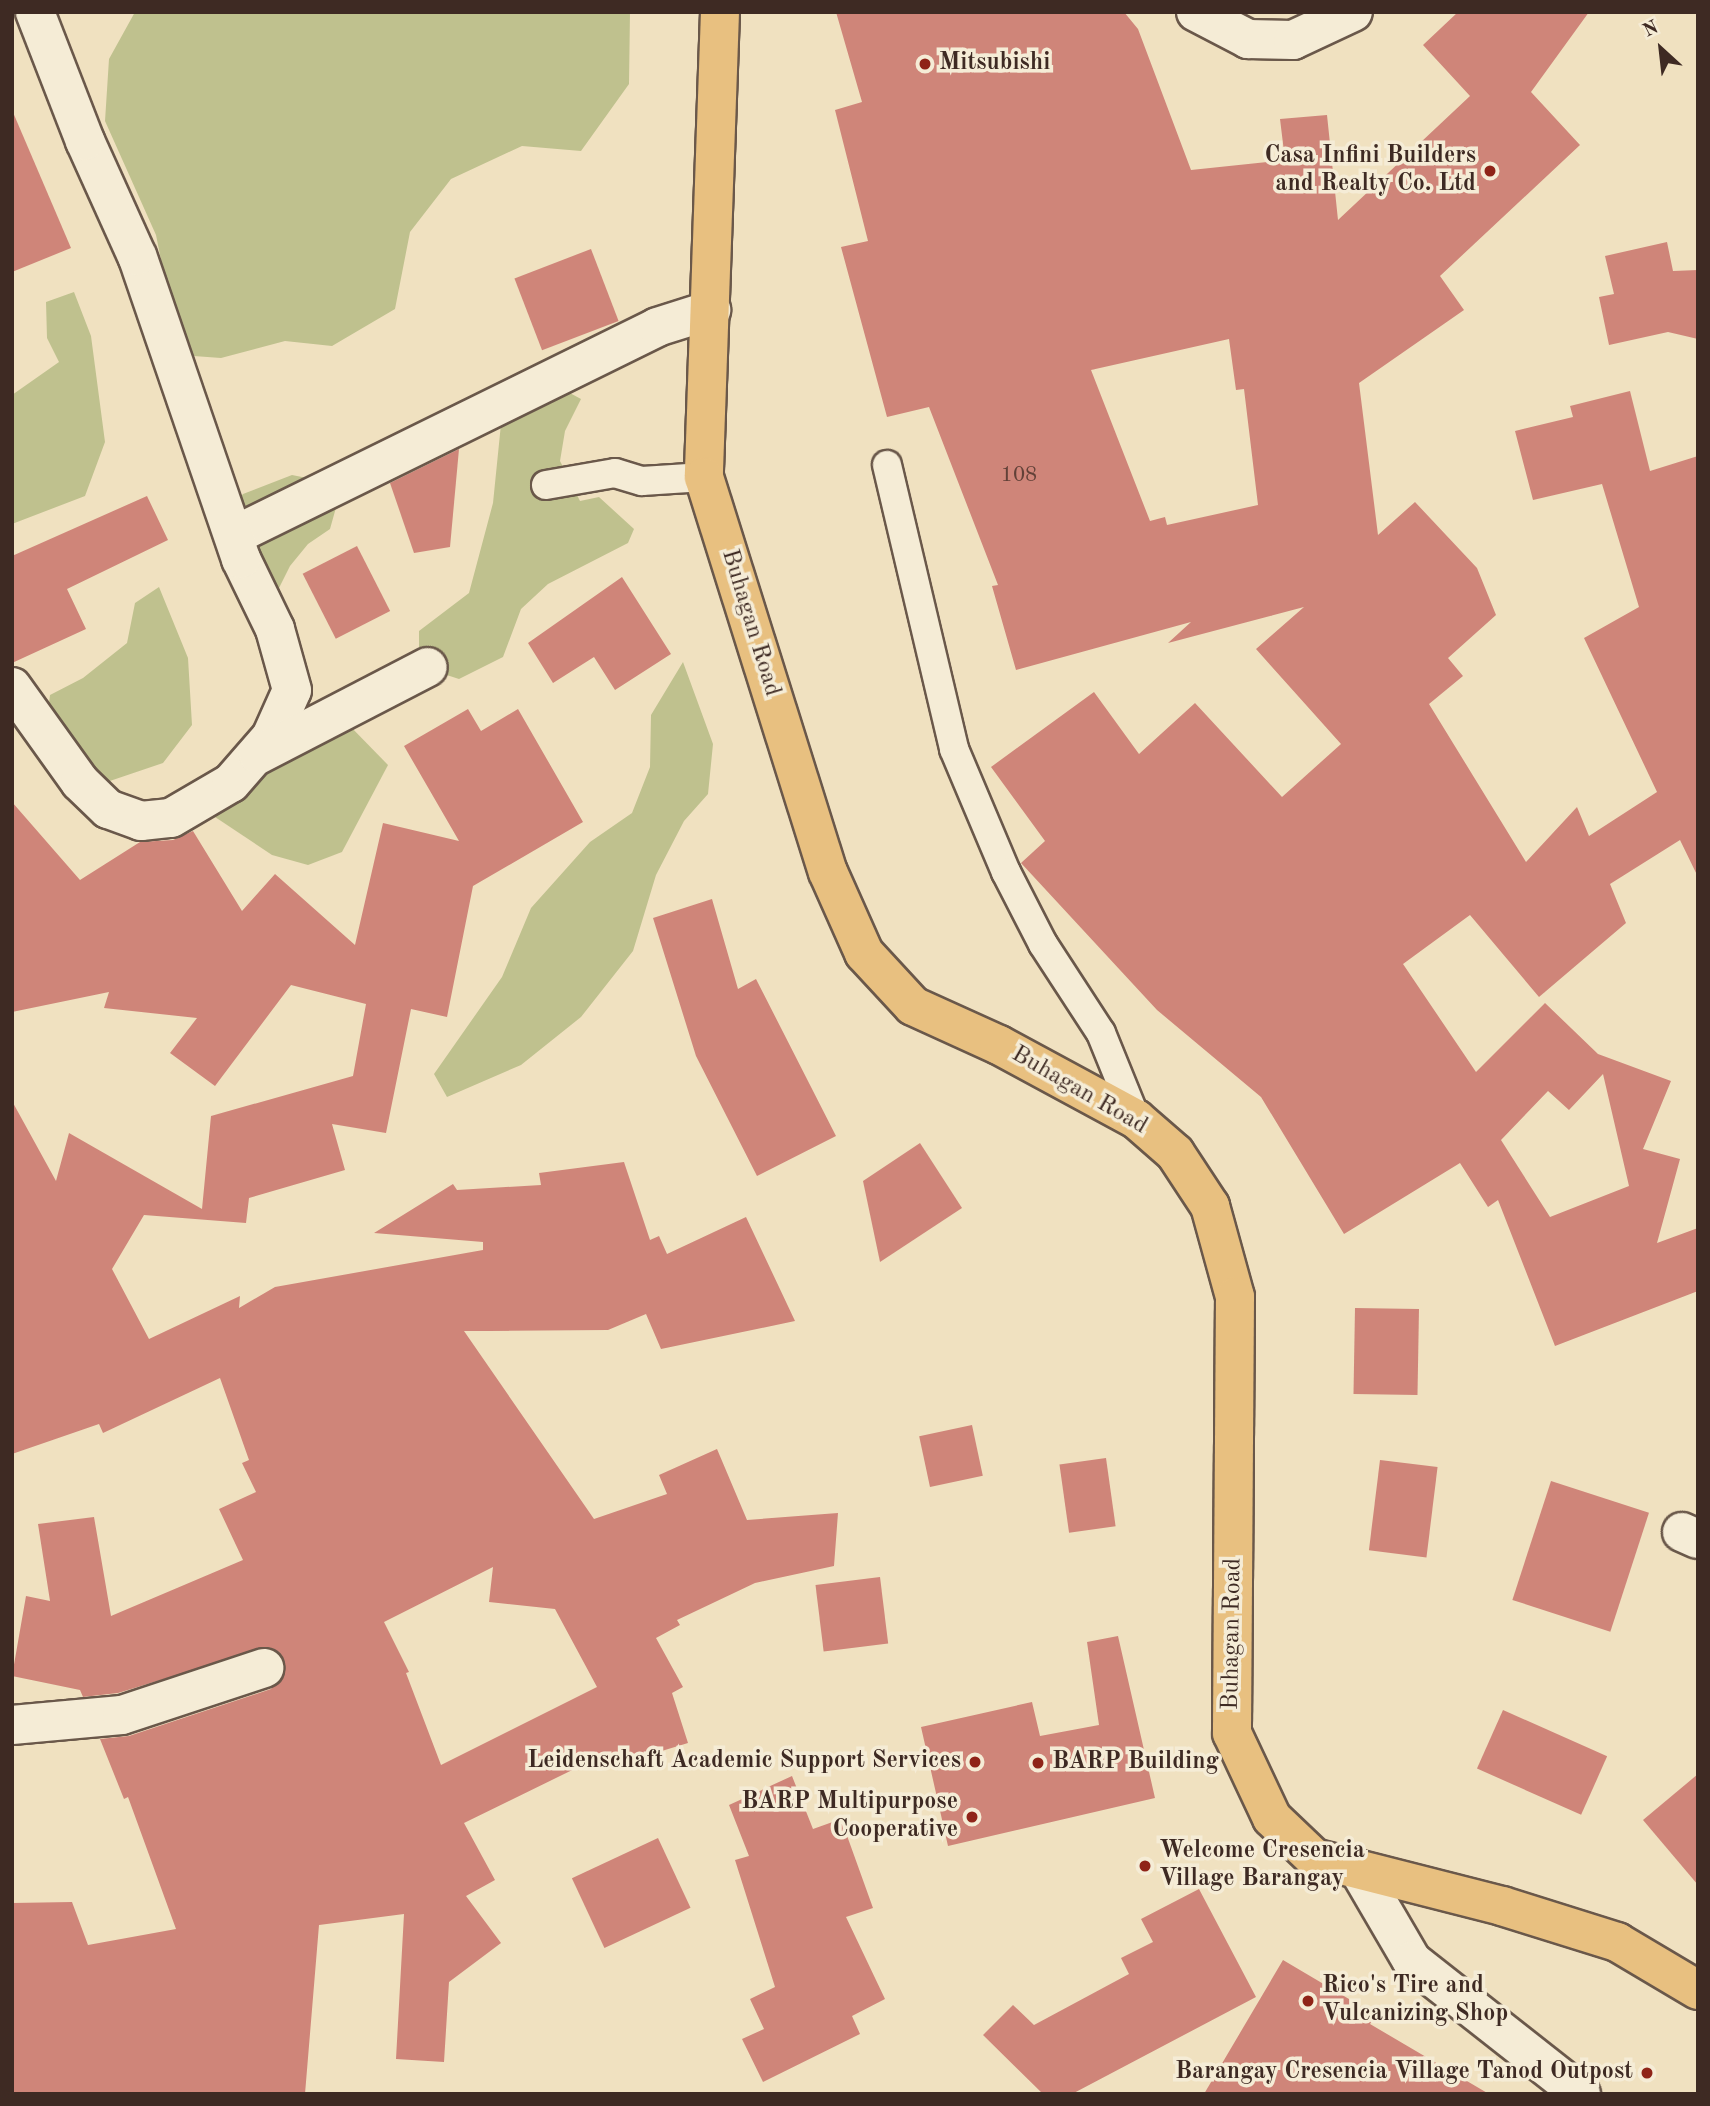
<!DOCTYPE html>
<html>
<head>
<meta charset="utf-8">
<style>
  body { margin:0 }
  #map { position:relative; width:1710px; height:2106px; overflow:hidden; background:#f0e1c0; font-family:"Old Standard TT",serif }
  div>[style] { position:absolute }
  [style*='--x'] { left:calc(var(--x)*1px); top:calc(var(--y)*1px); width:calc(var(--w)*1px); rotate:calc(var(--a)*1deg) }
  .green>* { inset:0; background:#bfc18e }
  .building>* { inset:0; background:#cf8579; transform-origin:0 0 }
  .roads { filter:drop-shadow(2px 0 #6a584a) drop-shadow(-2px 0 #6a584a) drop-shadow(0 2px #6a584a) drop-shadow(0 -2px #6a584a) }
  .lane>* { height:28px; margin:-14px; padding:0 14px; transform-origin:14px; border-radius:14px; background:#f5ecd6 }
  .street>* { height:38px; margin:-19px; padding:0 19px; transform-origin:19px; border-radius:19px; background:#f5ecd6 }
  .secondary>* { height:38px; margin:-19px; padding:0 19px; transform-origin:19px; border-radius:19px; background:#f5ecd6 }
  .primary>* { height:38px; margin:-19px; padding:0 19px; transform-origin:19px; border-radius:19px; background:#e8c080 }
  .dots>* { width:19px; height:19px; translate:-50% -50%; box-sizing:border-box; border:4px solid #f5ecd6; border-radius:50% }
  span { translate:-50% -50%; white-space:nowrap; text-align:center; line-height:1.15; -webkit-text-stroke:7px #f5ecd6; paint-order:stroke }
  .number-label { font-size:21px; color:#624138 }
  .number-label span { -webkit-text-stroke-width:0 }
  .poi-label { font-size:24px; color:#3e2a23; font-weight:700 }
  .left { translate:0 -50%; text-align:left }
  .right { translate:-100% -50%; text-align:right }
  .street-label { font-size:24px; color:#3e2a23 }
  .frame { position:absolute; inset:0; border:14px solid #3e2a23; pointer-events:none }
  .north { position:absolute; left:1626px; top:14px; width:70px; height:70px; -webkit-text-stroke:5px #f5ecd6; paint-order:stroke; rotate:333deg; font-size:19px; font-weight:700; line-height:28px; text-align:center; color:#3e2a23 }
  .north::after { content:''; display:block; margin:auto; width:24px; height:32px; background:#3e2a23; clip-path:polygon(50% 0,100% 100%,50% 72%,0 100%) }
</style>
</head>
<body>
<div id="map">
  <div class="green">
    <i style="clip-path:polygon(135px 12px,630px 12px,629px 84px,581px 151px,522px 146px,451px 179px,410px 232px,395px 309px,332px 346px,285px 341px,221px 358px,180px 355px,156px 235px,105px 121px,109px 59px)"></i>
    <i style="clip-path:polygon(74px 292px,91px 336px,105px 442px,85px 496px,12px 524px,12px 395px,59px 362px,47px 338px,46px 302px)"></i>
    <i style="clip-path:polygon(568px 392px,581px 399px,565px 431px,560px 461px,580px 501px,599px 497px,634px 529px,628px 543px,548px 584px,521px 609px,503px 657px,459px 679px,419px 666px,419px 631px,469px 593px,493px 503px,501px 424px)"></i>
    <i style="clip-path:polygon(292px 475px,322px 481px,337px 504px,330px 529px,308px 544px,290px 566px,265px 616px,225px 515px,243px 494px)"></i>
    <i style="clip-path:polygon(159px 587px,188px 658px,192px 725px,163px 763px,98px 785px,45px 735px,50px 695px,83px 678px,127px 643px,135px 603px)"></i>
    <i style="clip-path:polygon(683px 662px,713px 744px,708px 794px,684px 821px,656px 875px,633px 951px,581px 1017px,521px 1065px,447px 1097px,434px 1074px,502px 977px,531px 908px,590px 842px,632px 813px,650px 767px,651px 715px)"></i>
    <i style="clip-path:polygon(347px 723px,388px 765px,342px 852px,308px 865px,272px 855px,209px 813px,224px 776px)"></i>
  </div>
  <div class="building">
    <i style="clip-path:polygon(evenodd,836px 12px,1124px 12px,1138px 29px,1191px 170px,1285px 160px,1280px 119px,1327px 115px,1338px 220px,1470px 96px,1423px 45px,1458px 12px,1589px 12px,1531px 92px,1580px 145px,1440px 276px,1464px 310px,1359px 383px,1378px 535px,1415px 502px,1477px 568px,1496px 615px,1448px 658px,1463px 676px,1429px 704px,1526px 862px,1577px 807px,1589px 836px,1657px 792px,1584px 638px,1639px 607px,1602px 484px,1533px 500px,1515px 431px,1573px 417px,1570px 406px,1630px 391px,1650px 471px,1698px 456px,1698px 877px,1680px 840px,1610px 884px,1626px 923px,1539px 997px,1470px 915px,1403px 964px,1476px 1072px,1545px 1003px,1598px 1054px,1671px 1081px,1643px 1149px,1680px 1159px,1657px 1243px,1698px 1228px,1698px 1291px,1555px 1346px,1498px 1200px,1488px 1207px,1460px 1163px,1344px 1234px,1261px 1097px,1157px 1010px,1021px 863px,1045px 841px,991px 767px,1094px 692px,1139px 754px,1195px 703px,1282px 797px,1341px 744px,1256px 649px,1304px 607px,1168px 643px,1191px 622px,1016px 670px,992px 586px,998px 585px,929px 407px,887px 417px,841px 247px,868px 241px,835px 110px,862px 102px,836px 12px,1229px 339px,1236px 390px,1244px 389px,1258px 505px,1167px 525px,1165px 517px,1150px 521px,1091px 370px,1229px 339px,836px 12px,1603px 1074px,1629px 1186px,1550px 1217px,1501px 1140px,1548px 1091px,1569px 1110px,1603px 1074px)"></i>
    <i style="clip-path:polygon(12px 110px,71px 248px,12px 272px)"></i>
    <i style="clip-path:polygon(1667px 242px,1673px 271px,1698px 270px,1698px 339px,1668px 332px,1609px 345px,1599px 297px,1614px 294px,1605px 256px)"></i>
    <i style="left:591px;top:249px;width:77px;height:82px;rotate:69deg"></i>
    <i style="clip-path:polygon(459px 449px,450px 547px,414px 553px,390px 483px)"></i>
    <i style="clip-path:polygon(147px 496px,168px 540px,67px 589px,86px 629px,12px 663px,12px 556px)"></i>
    <i style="left:357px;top:546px;width:73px;height:61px;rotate:63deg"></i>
    <i style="clip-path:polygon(622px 577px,671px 654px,615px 690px,594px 657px,553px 683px,528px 643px)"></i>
    <i style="clip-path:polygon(evenodd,468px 709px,481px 731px,518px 709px,583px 822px,473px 886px,447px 1017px,411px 1009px,386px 1133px,332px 1124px,345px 1170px,249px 1198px,246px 1223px,144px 1215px,112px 1269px,149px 1339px,240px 1296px,239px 1308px,275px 1287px,483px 1250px,483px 1242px,374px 1233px,453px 1184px,457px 1190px,541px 1185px,539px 1173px,624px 1162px,650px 1240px,659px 1236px,667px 1254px,746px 1217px,795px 1321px,661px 1349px,646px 1314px,608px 1330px,464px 1331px,594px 1519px,667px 1494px,659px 1475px,717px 1449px,747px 1520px,838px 1513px,834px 1566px,755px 1583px,677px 1620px,680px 1625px,656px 1638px,683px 1687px,672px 1693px,688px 1743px,609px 1767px,605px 1754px,464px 1823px,495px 1880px,466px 1896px,501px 1943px,449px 1982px,444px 2062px,396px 2059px,404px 1914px,319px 1925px,305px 2094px,12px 2094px,12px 1903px,72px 1902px,88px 1945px,176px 1929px,128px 1797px,124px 1799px,100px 1739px,129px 1736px,271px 1689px,285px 1672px,279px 1652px,268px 1647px,118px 1693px,83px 1697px,80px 1690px,12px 1676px,26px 1596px,50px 1601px,38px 1524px,94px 1517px,111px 1616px,243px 1560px,219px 1509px,256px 1492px,242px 1463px,249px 1460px,220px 1378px,103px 1433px,99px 1424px,12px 1454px,12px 1101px,56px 1181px,69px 1133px,202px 1209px,211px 1116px,353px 1076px,366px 1004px,291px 985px,215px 1086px,170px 1053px,197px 1018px,104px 1008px,109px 992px,12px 1012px,12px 802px,80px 880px,140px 842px,173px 840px,193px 831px,242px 911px,275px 874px,355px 945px,383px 823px,459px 841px,404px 746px,468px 709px,493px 1567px,489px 1602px,555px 1609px,597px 1687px,441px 1765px,406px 1673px,409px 1672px,384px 1622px,493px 1567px)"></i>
    <i style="clip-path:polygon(712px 899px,738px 989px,756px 979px,836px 1136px,757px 1176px,696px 1056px,653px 918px)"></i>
    <i style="clip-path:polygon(920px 1143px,962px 1208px,880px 1262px,863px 1181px)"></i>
    <i style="left:1355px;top:1308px;width:64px;height:86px;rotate:1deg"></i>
    <i style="left:972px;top:1425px;width:52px;height:54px;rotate:78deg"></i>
    <i style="left:1106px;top:1458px;width:69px;height:47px;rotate:82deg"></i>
    <i style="left:1380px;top:1460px;width:58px;height:91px;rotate:7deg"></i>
    <i style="left:1551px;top:1481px;width:103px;height:125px;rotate:18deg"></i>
    <i style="left:880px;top:1577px;width:67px;height:65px;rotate:83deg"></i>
    <i style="clip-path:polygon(1118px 1636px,1155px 1798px,948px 1846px,921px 1727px,1032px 1702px,1040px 1736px,1099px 1725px,1087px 1642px)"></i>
    <i style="left:1503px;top:1710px;width:114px;height:64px;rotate:24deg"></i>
    <i style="clip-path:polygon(1698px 1774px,1698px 1885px,1643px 1820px)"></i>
    <i style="clip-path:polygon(792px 1776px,813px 1829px,841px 1819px,873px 1908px,846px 1917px,885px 1999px,852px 2016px,860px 2034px,763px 2082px,742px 2039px,764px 2029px,750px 1999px,775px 1987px,735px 1860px,749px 1856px,729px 1805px)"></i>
    <i style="left:658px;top:1838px;width:77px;height:95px;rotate:65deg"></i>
    <i style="clip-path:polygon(1199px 1889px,1256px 1997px,1072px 2094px,1043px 2094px,983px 2035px,1013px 2005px,1034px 2025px,1129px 1974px,1121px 1958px,1153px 1942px,1141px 1919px)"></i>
    <i style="clip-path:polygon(1283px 1960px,1376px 2015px,1370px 2024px,1489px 2094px,1204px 2094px)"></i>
  </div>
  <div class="roads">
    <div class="lane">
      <i style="--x:887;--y:465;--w:292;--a:76.7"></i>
      <i style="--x:954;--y:749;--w:134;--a:67.1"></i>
      <i style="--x:1006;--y:872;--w:81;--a:62.8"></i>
      <i style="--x:1043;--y:944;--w:106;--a:56.9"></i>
      <i style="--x:1101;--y:1033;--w:93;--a:67.9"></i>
      <i style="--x:546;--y:485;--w:70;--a:-9.9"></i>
      <i style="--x:615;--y:473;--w:28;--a:17"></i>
      <i style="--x:642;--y:481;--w:62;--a:-3.7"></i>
    </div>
    <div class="street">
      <i style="--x:235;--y:535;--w:470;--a:-26.2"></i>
      <i style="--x:657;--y:327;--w:57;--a:-17.5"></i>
      <i style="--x:12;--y:687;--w:117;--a:54.4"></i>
      <i style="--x:80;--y:782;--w:39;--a:44"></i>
      <i style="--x:108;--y:809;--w:35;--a:20"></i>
      <i style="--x:141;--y:821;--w:30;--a:-6"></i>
      <i style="--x:171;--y:818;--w:69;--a:-30.3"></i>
      <i style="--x:231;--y:783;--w:61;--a:-49"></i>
      <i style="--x:271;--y:737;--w:51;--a:-65.9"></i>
      <i style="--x:292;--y:690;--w:63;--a:-105.6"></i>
      <i style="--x:275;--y:629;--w:78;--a:-115.9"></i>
      <i style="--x:241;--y:559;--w:320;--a:-108.9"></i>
      <i style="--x:137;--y:256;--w:126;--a:-114.3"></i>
      <i style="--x:85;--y:141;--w:138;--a:-111.2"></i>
      <i style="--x:258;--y:755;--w:191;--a:-27.4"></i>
      <i style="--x:1682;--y:1532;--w:17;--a:24"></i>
      <i style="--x:12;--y:1725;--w:110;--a:-5.2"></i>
      <i style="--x:122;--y:1715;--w:150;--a:-18.3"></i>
    </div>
    <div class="secondary">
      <i style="--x:1196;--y:12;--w:59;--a:27.4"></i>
      <i style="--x:1248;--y:39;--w:45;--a:1.3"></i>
      <i style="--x:1293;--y:40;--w:66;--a:-25"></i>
      <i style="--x:1360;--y:1872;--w:103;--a:59.7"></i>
      <i style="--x:1412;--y:1961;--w:215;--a:38.2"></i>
    </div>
    <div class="primary">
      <i style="--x:720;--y:12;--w:465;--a:92"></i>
      <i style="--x:704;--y:477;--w:414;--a:72.6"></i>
      <i style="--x:828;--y:872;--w:89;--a:66"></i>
      <i style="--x:864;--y:953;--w:72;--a:47.2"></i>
      <i style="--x:913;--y:1006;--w:94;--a:24.4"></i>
      <i style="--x:999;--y:1045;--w:156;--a:28.4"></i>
      <i style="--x:1136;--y:1119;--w:52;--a:41.1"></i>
      <i style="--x:1175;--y:1153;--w:64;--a:56.6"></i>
      <i style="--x:1210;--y:1206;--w:94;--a:74.6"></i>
      <i style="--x:1235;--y:1297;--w:436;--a:90.4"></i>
      <i style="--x:1232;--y:1733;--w:94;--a:64.8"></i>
      <i style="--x:1272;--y:1818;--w:58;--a:43.6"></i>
      <i style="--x:1314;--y:1858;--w:194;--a:14.3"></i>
      <i style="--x:1502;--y:1906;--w:121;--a:17.4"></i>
      <i style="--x:1617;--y:1942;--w:94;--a:30.7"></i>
    </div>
  </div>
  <div class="dots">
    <i style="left:925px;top:64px;background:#8f2418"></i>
    <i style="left:1490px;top:171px;background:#8f2418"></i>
    <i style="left:975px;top:1762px;background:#8f2418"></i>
    <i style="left:1038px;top:1763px;background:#8f2418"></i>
    <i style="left:972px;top:1817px;background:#8f2418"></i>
    <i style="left:1145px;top:1866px;background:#8f2418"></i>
    <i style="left:1308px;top:2001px;background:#8f2418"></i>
    <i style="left:1647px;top:2073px;background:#8f2418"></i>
  </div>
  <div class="number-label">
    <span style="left:1019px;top:476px">108</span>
  </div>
  <div class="poi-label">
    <span class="left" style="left:939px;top:64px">Mitsubishi</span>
    <span class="right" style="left:1476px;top:171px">Casa Infini Builders<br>and Realty Co. Ltd</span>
    <span class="right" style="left:961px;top:1762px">Leidenschaft Academic Support Services</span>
    <span class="left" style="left:1052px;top:1763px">BARP Building</span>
    <span class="right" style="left:958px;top:1817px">BARP Multipurpose<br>Cooperative</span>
    <span class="left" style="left:1159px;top:1866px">Welcome Cresencia<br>Village Barangay</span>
    <span class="left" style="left:1322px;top:2001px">Rico's Tire and<br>Vulcanizing Shop</span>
    <span class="right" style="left:1633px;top:2073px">Barangay Cresencia Village Tanod Outpost</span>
  </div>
  <div class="street-label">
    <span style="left:750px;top:623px;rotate:73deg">Buhagan Road</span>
    <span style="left:1079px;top:1091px;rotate:30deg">Buhagan Road</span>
    <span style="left:1233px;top:1634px;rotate:-89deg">Buhagan Road</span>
  </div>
  <div class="frame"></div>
  <div class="north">N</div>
</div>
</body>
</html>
